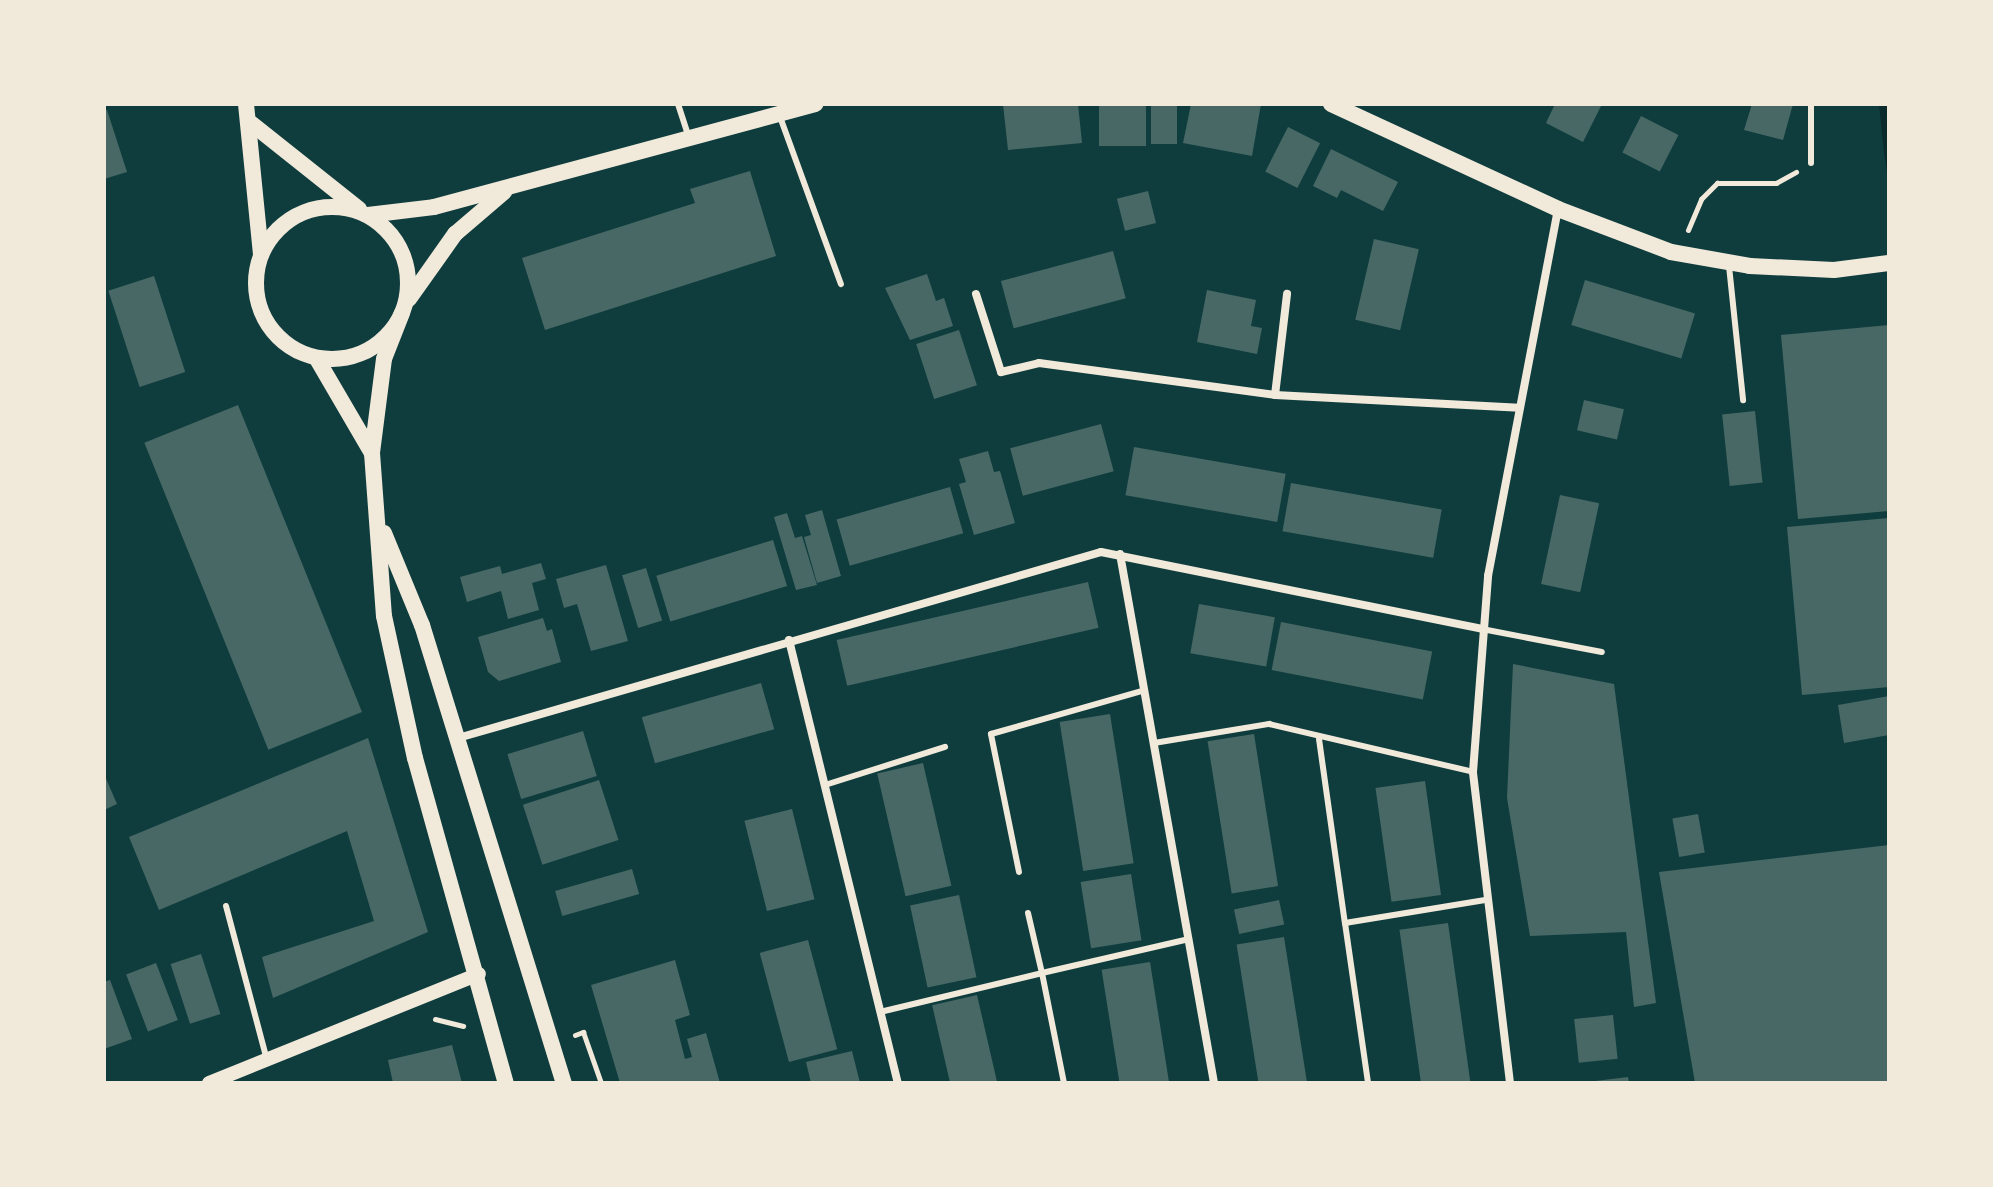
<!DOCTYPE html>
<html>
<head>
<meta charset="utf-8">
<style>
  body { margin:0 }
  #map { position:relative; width:1993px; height:1187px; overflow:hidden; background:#0f3d3e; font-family:"Public Sans",sans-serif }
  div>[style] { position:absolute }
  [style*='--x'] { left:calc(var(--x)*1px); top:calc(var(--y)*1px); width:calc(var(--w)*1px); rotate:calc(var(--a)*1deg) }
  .water>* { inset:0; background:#0a2a2b }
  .building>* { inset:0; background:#486865; transform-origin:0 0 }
  .path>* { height:5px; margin:-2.5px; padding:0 2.5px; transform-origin:2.5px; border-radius:2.5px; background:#f1e9da }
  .service>* { height:6px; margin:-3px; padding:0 3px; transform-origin:3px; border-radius:3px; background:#f1e9da }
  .minor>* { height:8px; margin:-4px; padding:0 4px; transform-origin:4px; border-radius:4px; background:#f1e9da }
  .tertiary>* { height:14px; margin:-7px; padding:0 7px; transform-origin:7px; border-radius:7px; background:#f1e9da }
  .secondary>* { height:16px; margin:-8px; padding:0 8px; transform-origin:8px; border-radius:8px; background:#f1e9da }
  .secondary>.ring { margin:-8px; padding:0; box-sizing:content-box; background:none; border:16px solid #f1e9da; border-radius:50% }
  span { translate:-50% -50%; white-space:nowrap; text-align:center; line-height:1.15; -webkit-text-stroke:7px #f1e9da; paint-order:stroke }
  .frame { position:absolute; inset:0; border:106px solid #f1e9da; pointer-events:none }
</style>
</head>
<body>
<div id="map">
  <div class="water">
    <i style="clip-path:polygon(1879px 104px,1889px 104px,1889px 184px,1884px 153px)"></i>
  </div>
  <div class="building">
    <i style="clip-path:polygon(1003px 104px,1078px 104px,1082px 143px,1008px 150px)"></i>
    <i style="left:1099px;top:104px;width:47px;height:42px"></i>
    <i style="left:1151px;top:104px;width:26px;height:40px"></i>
    <i style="clip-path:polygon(1191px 104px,1261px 104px,1252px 156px,1183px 143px)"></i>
    <i style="clip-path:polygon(1555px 104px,1601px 106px,1583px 142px,1546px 123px)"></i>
    <i style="clip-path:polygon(1752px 104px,1793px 104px,1783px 140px,1744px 130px)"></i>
    <i style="clip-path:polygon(107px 110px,127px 172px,104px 179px,104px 111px)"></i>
    <i style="left:1641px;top:116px;width:42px;height:41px;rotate:27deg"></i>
    <i style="left:1288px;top:127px;width:36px;height:50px;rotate:27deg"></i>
    <i style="clip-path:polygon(1331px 149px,1398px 182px,1383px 211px,1341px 190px,1337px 198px,1313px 186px)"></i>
    <i style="clip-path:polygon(750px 171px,776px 256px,545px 330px,522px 258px,695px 203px,690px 189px)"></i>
    <i style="left:1148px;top:191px;width:33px;height:32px;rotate:76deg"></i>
    <i style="left:1374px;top:239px;width:46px;height:83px;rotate:13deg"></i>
    <i style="left:1113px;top:251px;width:49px;height:116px;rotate:75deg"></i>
    <i style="clip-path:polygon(927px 274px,936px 301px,944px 298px,953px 326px,910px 340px,885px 288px)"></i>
    <i style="left:154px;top:276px;width:101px;height:48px;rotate:72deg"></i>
    <i style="left:1585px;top:280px;width:115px;height:47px;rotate:17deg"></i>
    <i style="clip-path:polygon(1207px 290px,1256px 300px,1251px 326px,1262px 328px,1257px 354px,1197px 342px)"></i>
    <i style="clip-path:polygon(1889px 325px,1889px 511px,1798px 519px,1781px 335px)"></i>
    <i style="left:959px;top:330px;width:58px;height:45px;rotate:72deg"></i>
    <i style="left:1584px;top:400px;width:41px;height:31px;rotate:13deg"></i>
    <i style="left:238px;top:405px;width:331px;height:101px;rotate:68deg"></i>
    <i style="left:1755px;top:411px;width:72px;height:33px;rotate:84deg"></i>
    <i style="left:1101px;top:424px;width:49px;height:94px;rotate:75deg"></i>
    <i style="left:1134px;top:447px;width:154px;height:49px;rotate:10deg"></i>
    <i style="clip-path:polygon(988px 451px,994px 472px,1000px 471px,1015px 523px,974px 535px,959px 484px,966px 482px,959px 459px)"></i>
    <i style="left:1291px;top:483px;width:153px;height:49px;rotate:10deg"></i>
    <i style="left:950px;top:487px;width:48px;height:118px;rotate:74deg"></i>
    <i style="left:1560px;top:495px;width:40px;height:91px;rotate:12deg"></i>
    <i style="clip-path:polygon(822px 510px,841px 576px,817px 583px,804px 537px,811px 535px,805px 515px)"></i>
    <i style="clip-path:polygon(787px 513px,795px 538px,802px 536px,817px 585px,796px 590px,774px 517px)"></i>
    <i style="clip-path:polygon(1889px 518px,1889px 687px,1802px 695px,1787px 527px)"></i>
    <i style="left:773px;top:540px;width:48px;height:122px;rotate:73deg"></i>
    <i style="clip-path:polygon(541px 563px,546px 579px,532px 583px,539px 610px,508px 619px,501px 591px,467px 602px,460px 577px,500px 566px,502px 574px)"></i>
    <i style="clip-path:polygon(606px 565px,628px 641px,591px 651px,577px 604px,564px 608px,556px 579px)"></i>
    <i style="left:646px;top:568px;width:55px;height:25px;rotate:73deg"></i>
    <i style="left:1088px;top:582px;width:47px;height:258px;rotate:77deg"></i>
    <i style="left:1199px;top:604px;width:77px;height:50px;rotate:10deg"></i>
    <i style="clip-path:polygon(543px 618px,547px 631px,552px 629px,561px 662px,499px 681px,488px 672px,478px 637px)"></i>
    <i style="left:1281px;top:622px;width:154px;height:49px;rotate:11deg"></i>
    <i style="clip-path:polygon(1513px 664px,1614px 684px,1656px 1003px,1634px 1007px,1626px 932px,1530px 936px,1507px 798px)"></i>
    <i style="left:761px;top:683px;width:48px;height:124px;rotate:74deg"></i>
    <i style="clip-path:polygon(1889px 696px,1889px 735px,1844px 743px,1838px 705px)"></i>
    <i style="left:1110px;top:714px;width:151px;height:51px;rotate:81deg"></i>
    <i style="left:583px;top:731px;width:47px;height:79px;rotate:73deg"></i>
    <i style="left:1254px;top:734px;width:154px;height:47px;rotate:81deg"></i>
    <i style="clip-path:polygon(368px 738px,428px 932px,273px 998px,262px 957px,374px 921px,347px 831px,159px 910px,129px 837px)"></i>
    <i style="left:923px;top:763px;width:126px;height:47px;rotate:77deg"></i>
    <i style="clip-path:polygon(104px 774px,117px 804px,104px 810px)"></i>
    <i style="left:599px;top:780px;width:63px;height:80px;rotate:72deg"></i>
    <i style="left:1425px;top:781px;width:115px;height:50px;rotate:82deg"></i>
    <i style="left:792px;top:809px;width:93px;height:49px;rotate:76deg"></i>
    <i style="left:1698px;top:814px;width:39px;height:26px;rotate:80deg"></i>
    <i style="clip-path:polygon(1889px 845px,1889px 1083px,1695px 1083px,1659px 872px)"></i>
    <i style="left:632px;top:869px;width:26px;height:80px;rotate:74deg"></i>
    <i style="left:1131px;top:874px;width:67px;height:51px;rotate:81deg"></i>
    <i style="left:959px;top:895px;width:84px;height:50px;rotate:78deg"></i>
    <i style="left:1279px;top:900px;width:25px;height:46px;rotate:78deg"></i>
    <i style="left:1448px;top:923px;width:162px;height:49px;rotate:82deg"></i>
    <i style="left:1284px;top:937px;width:148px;height:48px;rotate:81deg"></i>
    <i style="left:808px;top:940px;width:113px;height:50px;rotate:75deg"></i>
    <i style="left:201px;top:954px;width:63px;height:32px;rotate:72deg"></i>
    <i style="clip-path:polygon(675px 960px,690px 1015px,675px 1020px,685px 1059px,692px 1057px,687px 1039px,706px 1033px,720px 1083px,620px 1083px,591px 985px)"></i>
    <i style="left:1150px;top:962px;width:122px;height:49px;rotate:81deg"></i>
    <i style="left:156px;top:963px;width:61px;height:32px;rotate:69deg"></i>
    <i style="clip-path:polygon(110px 980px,132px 1039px,104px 1049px,104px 982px)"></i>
    <i style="left:977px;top:995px;width:90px;height:46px;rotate:77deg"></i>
    <i style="left:1613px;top:1015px;width:44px;height:39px;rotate:84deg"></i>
    <i style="clip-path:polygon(452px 1045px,462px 1083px,393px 1083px,388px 1060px)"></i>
    <i style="clip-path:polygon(852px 1051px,860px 1083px,811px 1083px,806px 1062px)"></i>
    <i style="clip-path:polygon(1628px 1077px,1629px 1083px,1595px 1083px,1595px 1081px)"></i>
  </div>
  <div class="path">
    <i style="--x:1688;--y:230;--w:34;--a:-67"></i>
    <i style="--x:1701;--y:199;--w:23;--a:-45"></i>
    <i style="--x:1717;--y:183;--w:59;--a:0"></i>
    <i style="--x:1776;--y:183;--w:23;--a:-29"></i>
    <i style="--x:435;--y:1019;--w:29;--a:14"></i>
    <i style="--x:575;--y:1035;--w:9;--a:-21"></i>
    <i style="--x:583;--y:1032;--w:54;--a:70.6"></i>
  </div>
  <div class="service">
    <i style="--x:678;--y:104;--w:36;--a:72"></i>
    <i style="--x:1811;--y:104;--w:59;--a:90"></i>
    <i style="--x:779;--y:114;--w:181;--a:70"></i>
    <i style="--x:1729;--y:266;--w:135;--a:84"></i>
    <i style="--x:1482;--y:629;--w:122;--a:10.9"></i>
    <i style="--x:1319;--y:739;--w:186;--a:82"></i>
    <i style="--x:1345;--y:923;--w:142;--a:-9.3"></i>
    <i style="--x:1154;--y:743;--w:117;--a:-9.4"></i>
    <i style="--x:1269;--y:724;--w:210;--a:13.2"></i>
    <i style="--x:825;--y:785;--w:126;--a:-17.6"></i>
    <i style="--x:1019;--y:872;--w:141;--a:-101.5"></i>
    <i style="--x:991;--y:734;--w:160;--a:-15.9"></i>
    <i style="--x:226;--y:906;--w:159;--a:75.1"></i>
    <i style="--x:1028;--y:913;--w:62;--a:76.9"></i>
    <i style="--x:1042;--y:973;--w:151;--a:-13"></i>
    <i style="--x:1345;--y:923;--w:162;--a:81.8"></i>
    <i style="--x:880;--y:1012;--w:167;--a:-13.5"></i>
    <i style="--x:1042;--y:973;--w:112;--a:78.7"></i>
  </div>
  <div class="minor">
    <i style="--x:976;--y:294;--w:82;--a:72.2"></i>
    <i style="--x:1001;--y:372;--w:39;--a:-13"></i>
    <i style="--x:1039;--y:363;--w:238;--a:7.7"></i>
    <i style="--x:1275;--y:395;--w:244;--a:3"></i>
    <i style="--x:1275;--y:395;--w:102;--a:-83.2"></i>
    <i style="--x:1120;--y:554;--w:537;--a:79.92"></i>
    <i style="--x:789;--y:640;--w:456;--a:76.2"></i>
    <i style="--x:458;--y:738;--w:669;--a:-16.13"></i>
    <i style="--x:1101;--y:552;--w:389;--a:11.4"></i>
    <i style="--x:1510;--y:1083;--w:313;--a:-96.8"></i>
    <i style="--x:1473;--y:772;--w:197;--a:-85.6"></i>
    <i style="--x:1488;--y:576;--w:374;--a:-79.2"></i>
  </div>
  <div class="tertiary">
    <i style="--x:209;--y:1083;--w:291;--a:-22"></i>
  </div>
  <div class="secondary">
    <i style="--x:246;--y:104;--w:151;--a:84.3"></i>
    <i style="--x:1331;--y:104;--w:250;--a:24.8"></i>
    <i style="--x:1558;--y:209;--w:121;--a:20.8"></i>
    <i style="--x:1671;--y:252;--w:80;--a:10"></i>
    <i style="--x:1750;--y:266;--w:84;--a:2.7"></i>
    <i style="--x:1834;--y:270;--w:55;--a:-7.3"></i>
    <i style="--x:252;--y:124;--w:137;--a:38.5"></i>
    <i class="ring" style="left:256px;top:207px;width:136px;height:136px"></i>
    <i style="--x:368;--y:215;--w:66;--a:-6.9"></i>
    <i style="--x:434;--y:207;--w:395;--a:-15.1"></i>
    <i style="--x:409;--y:299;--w:80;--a:-54.7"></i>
    <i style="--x:455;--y:234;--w:65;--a:-40.6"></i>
    <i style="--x:402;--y:313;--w:49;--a:111.4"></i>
    <i style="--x:384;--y:359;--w:95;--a:97.3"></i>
    <i style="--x:372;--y:453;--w:163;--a:85.8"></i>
    <i style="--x:384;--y:616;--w:145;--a:77.7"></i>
    <i style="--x:415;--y:758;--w:337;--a:74.4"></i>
    <i style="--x:317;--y:359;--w:109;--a:59.7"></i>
    <i style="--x:384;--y:533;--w:100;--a:67.6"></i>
    <i style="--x:422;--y:625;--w:480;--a:72.8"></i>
  </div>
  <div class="frame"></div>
</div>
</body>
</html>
